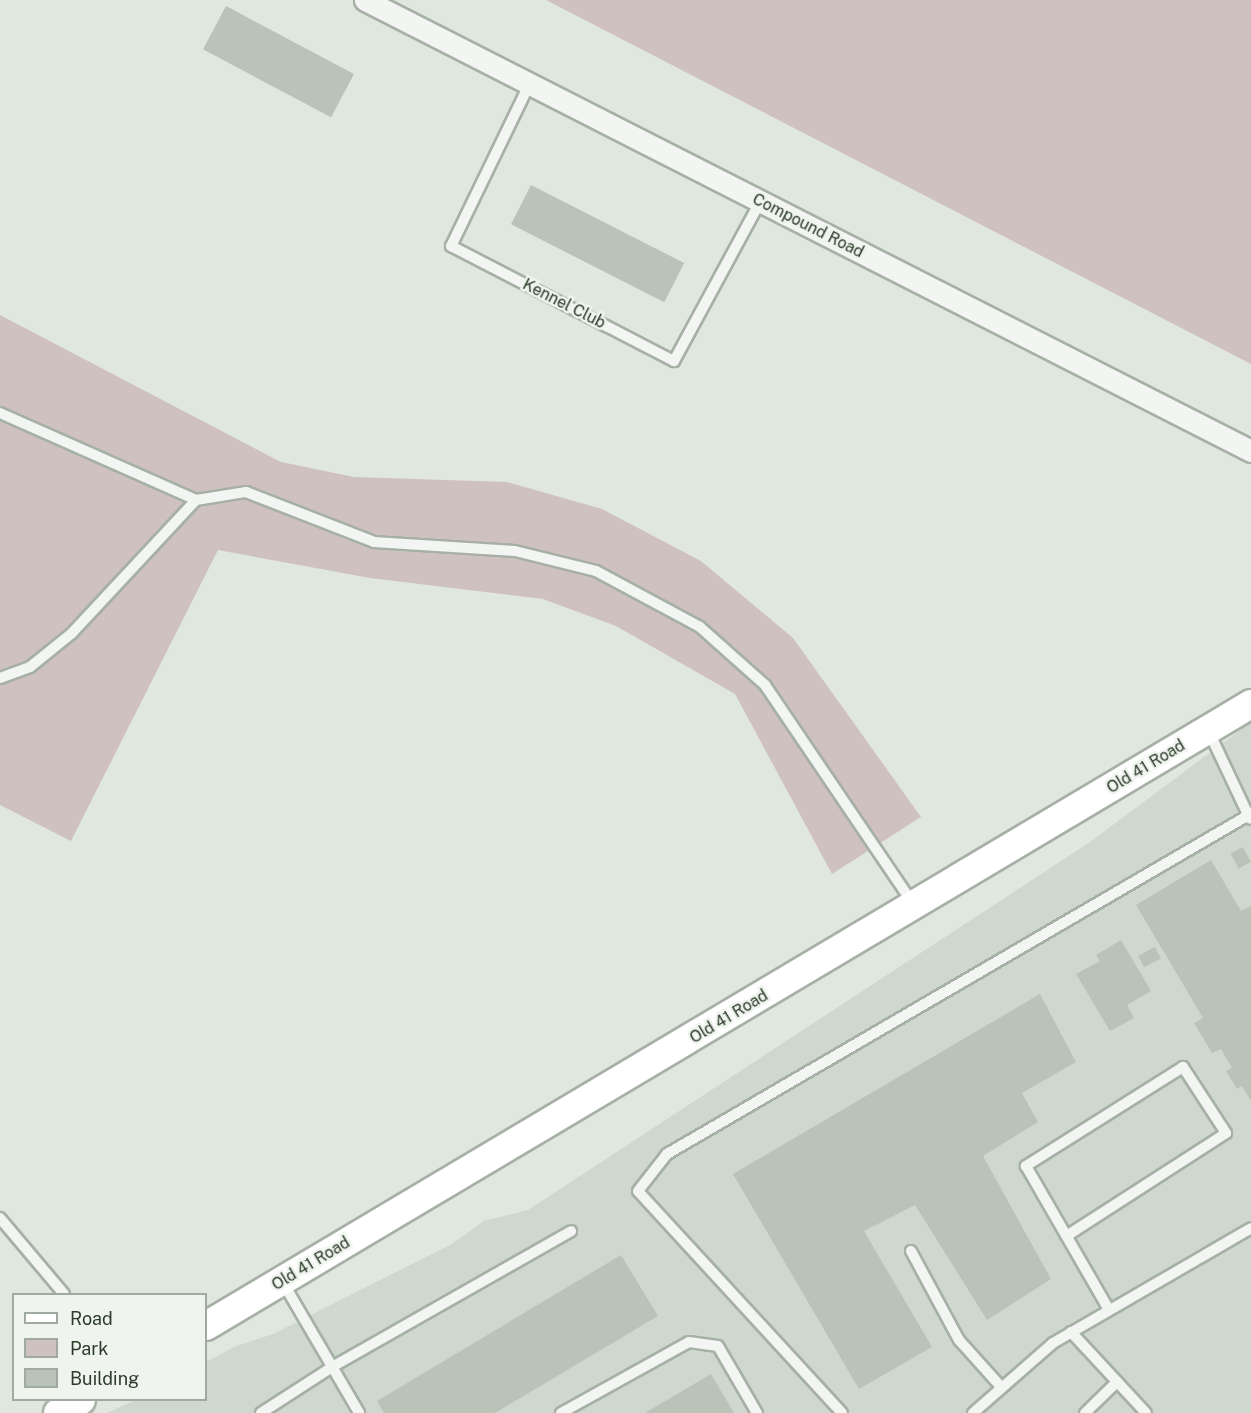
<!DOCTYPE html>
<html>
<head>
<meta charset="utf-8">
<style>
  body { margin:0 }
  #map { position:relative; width:1251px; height:1413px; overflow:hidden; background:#e0e7df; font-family:"Public Sans",sans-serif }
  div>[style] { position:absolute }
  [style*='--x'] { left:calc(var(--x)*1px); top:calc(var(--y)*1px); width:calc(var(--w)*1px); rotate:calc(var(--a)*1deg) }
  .built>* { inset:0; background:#cfd8ce }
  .green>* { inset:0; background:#d0c1c1 }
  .building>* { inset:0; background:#b9c3b7; transform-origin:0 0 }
  .roads { filter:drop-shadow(2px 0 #a6b0a5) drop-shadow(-2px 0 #a6b0a5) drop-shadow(0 2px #a6b0a5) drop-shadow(0 -2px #a6b0a5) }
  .lane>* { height:10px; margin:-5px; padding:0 5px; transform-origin:5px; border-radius:5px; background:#f2f5f1 }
  .street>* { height:21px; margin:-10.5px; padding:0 10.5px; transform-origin:10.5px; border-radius:10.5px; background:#f2f5f1 }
  .secondary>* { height:28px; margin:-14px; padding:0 14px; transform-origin:14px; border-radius:14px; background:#fff }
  span { translate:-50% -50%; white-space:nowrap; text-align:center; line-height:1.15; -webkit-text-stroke:5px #eff4ee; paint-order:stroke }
  .street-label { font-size:16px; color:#2c3c2a }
  .legend { position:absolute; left:12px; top:1293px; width:195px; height:108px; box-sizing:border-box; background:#eff4ee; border:2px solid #a1aaa0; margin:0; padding:8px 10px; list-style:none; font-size:18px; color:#2c3c2a }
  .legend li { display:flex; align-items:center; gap:12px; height:30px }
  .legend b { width:30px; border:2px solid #a1aaa0 }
</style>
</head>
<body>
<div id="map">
  <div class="built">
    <i style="clip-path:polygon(1251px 722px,1251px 1413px,107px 1413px,135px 1400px,206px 1400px,206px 1362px,236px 1346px,273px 1334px,450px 1245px,484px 1221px,528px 1210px,1090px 842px)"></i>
  </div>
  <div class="green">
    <i style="clip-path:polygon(546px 0,1251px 0,1251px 364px)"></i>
    <i style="clip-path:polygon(0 315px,281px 462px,354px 477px,507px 482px,602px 509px,701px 561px,793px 638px,921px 817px,832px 874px,735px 694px,616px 626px,543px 599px,370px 578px,218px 550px,71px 841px,0 805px)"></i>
  </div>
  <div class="building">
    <i style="left:226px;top:6px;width:145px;height:49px;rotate:28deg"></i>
    <i style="left:531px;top:185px;width:172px;height:44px;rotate:27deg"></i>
    <i style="left:1243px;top:847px;width:17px;height:14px;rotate:62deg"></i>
    <i style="clip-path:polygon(1211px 860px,1241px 911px,1251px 906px,1251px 1101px,1242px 1086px,1237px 1089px,1226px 1071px,1232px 1068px,1221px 1049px,1212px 1053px,1194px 1023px,1203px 1018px,1136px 905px)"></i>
    <i style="clip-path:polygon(1121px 940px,1151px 991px,1127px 1005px,1134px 1018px,1110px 1031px,1076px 974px,1100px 961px,1096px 955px)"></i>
    <i style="left:1155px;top:947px;width:13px;height:19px;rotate:63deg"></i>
    <i style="clip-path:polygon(1040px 994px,1076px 1062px,1022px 1093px,1038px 1122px,983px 1156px,1051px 1279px,987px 1320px,915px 1205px,864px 1231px,932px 1347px,859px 1389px,733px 1174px)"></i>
    <i style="clip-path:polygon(621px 1255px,658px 1316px,495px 1413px,384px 1413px,377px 1401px)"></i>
    <i style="clip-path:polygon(711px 1374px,734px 1413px,645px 1413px)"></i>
  </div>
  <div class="roads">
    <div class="lane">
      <i style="--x:529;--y:85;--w:179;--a:115.8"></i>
      <i style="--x:451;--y:246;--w:251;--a:27.3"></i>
      <i style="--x:674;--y:361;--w:181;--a:-61.6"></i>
      <i style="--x:0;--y:413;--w:214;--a:23.9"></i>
      <i style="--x:0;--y:678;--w:32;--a:-20"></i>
      <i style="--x:30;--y:667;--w:54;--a:-39"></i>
      <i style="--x:72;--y:633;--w:182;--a:-47"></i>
      <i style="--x:196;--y:500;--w:51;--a:-9.1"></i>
      <i style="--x:246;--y:492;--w:137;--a:21.3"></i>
      <i style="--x:374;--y:542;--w:141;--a:3.7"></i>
      <i style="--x:515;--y:551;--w:83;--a:13.9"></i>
      <i style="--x:596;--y:571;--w:118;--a:28.3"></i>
      <i style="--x:700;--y:627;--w:87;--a:41.7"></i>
      <i style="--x:765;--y:685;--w:264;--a:55.9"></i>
      <i style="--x:1208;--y:730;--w:98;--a:64.7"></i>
      <i style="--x:0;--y:1218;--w:99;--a:49.9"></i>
      <i style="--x:1068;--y:1235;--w:188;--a:-32.8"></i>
      <i style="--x:1226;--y:1133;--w:79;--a:-123.1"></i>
      <i style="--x:1183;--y:1067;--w:186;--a:147.8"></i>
      <i style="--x:1026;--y:1166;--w:166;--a:60"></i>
      <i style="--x:911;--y:1251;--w:101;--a:61.7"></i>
      <i style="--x:959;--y:1340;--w:64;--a:48.1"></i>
      <i style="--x:282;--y:1281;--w:153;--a:59.7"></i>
      <i style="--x:1071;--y:1332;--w:110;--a:47.2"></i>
      <i style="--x:261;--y:1413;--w:85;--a:-32.9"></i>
      <i style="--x:332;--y:1367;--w:275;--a:-29.6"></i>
      <i style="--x:561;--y:1413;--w:146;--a:-29"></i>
      <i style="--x:689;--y:1342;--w:29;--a:8"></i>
      <i style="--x:718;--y:1346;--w:78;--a:59.8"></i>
      <i style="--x:842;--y:1413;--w:301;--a:-132.6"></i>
      <i style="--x:638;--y:1191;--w:47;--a:-51.9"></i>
      <i style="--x:667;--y:1154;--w:671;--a:-30.23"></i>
      <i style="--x:973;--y:1413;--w:106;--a:-41.2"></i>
      <i style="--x:1053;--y:1343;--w:229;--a:-30.1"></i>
      <i style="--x:1085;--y:1413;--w:45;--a:-44.1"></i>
    </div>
    <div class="street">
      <i style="--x:365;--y:0;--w:994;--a:26.98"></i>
    </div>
    <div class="secondary">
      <i style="--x:206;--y:1326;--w:1216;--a:-30.76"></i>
      <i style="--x:58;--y:1413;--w:26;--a:-29"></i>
    </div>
  </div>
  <div class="street-label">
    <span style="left:808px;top:226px;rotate:27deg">Compound Road</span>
    <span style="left:564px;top:304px;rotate:27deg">Kennel Club</span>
    <span style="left:1146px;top:767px;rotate:-31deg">Old 41 Road</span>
    <span style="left:729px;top:1017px;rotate:-31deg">Old 41 Road</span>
    <span style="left:311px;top:1264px;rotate:-31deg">Old 41 Road</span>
  </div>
  <ul class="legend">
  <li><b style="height:8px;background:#fff"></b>Road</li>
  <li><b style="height:16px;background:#d0c1c1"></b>Park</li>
  <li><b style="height:16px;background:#b9c3b7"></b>Building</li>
  </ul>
</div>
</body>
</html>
